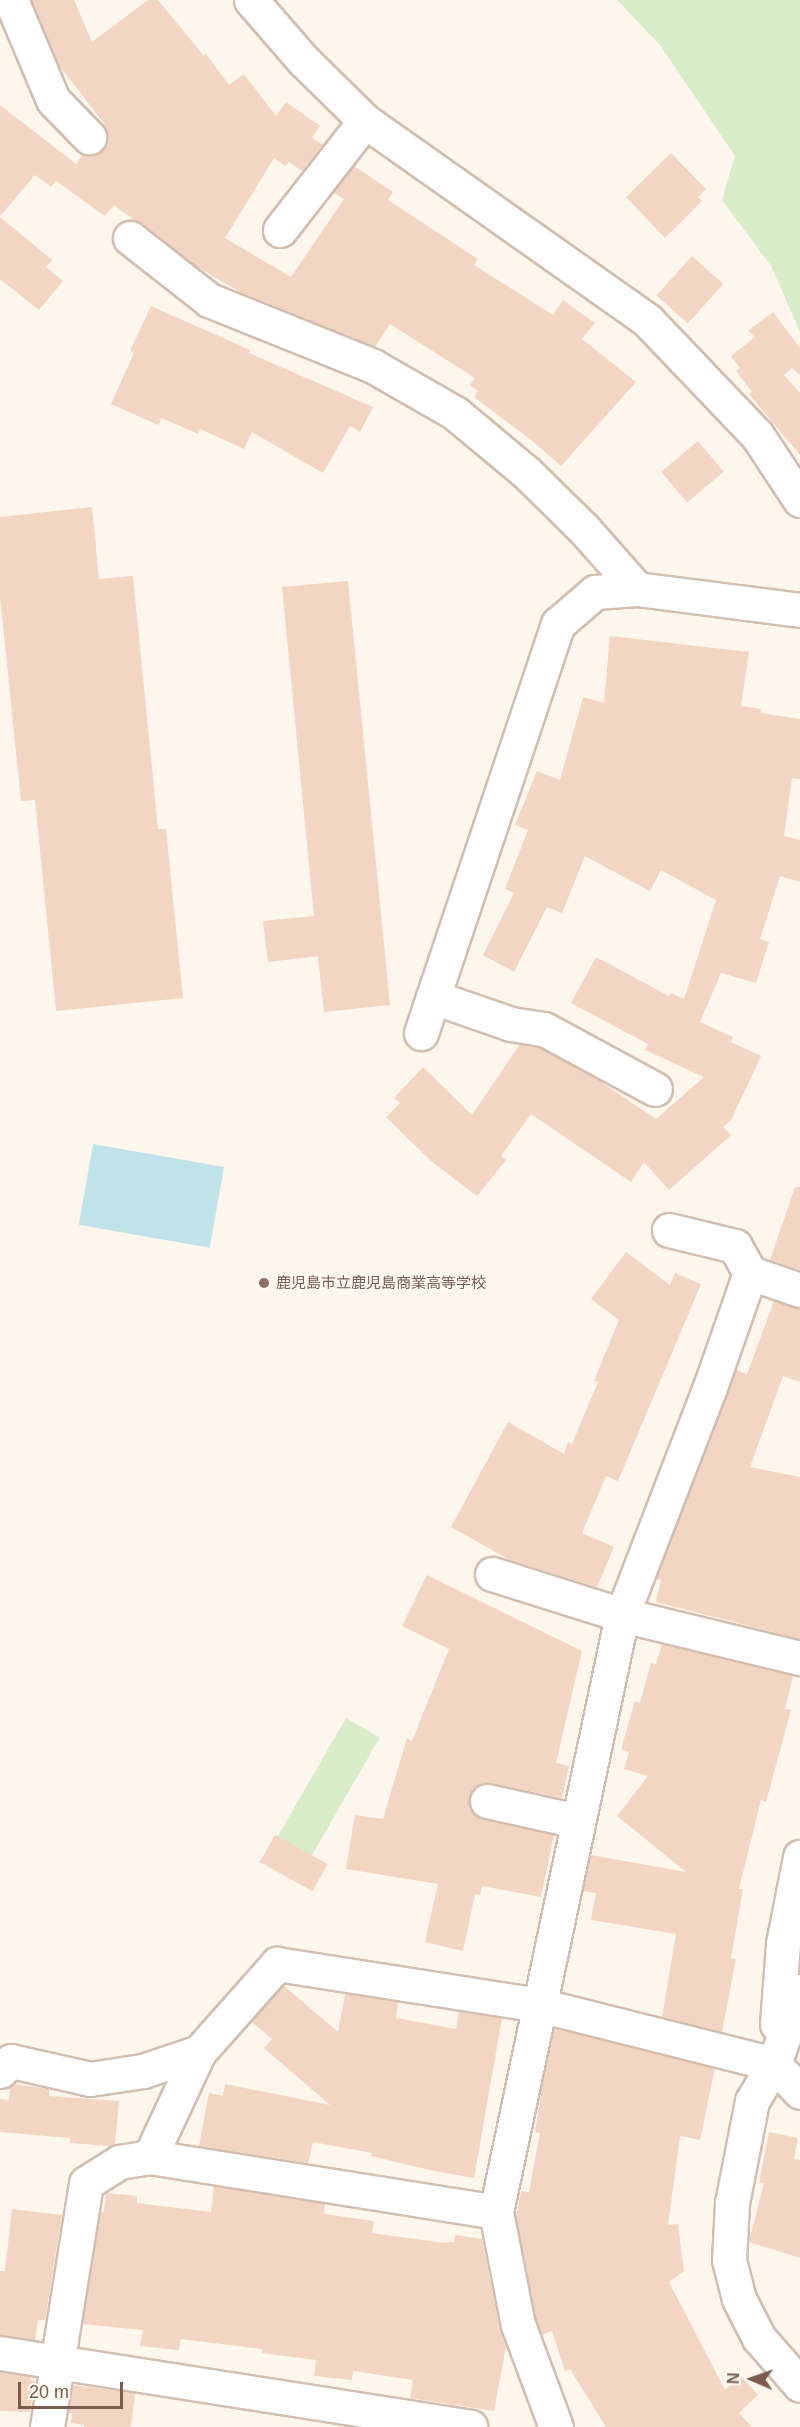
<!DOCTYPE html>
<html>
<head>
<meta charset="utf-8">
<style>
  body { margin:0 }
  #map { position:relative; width:800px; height:2427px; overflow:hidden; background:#fdf6ec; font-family:Helvetica,"Noto Sans JP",sans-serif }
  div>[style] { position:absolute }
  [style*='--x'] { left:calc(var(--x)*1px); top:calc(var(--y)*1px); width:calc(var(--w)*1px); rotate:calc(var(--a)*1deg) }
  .green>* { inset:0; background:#d8ecc9; transform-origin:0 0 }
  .water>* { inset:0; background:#bfe3e8; transform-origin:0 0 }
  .building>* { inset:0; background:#f3d5c3; transform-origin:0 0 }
  .roads { filter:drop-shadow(2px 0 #d1beb0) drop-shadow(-2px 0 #d1beb0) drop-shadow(0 2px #d1beb0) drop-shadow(0 -2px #d1beb0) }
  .minor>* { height:33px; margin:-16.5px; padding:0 16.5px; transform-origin:16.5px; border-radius:16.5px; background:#fff }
  .dots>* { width:16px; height:16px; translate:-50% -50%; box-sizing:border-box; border:3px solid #fffaf3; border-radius:50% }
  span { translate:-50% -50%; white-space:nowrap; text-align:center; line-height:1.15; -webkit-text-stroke:5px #fffaf3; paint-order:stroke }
  .education-label { font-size:15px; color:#785e54 }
  .left { translate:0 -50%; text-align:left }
  .north { position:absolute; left:722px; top:2349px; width:60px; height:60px; -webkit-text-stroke:4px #fffaf3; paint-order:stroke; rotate:272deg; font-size:16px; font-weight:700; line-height:24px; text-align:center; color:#7a5c4d }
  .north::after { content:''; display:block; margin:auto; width:21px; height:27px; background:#7a5c4d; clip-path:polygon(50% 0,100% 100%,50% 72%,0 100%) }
  .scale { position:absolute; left:18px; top:2382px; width:105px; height:27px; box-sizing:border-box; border:3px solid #7a5c4d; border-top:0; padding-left:8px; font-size:18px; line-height:21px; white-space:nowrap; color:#7a5c4d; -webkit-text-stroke:4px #fffaf3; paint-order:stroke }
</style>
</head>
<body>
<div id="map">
  <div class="green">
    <i style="clip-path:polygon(617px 0,800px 0,800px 332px,771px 266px,722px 200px,735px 156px,660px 45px)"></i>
    <i style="left:346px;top:1718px;width:39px;height:137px;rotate:30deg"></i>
  </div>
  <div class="water">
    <i style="left:93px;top:1144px;width:133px;height:82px;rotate:10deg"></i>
  </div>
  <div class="building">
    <i style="clip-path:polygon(31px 0,74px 0,92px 42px,148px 0,158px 0,204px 56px,206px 54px,229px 85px,244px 74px,276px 116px,286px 102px,320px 126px,312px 138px,323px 145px,302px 171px,289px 162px,285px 166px,274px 158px,225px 238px,291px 277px,344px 199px,333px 192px,354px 166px,393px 192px,388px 200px,478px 259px,474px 265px,553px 315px,563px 300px,595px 323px,582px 339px,636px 382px,561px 466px,530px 439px,474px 397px,478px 391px,470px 385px,475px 378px,390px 324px,375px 347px,240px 292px,193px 264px,114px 205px,105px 216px,56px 181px,51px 187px,35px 175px,0 216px,0 105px,76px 164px,83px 154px,93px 155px,102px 151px,107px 142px,104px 123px,58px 64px)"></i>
    <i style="clip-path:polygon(671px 153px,706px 189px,698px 197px,702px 201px,665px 238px,626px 197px)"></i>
    <i style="clip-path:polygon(0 217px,52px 260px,46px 267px,63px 281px,39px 310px,0 279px)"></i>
    <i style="left:692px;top:256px;width:42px;height:53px;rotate:42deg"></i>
    <i style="clip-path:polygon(151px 306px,250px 350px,249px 353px,373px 407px,360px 432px,350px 426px,323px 473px,252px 432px,244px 449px,200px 429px,198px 434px,162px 418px,158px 425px,111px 404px,134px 353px,130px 351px)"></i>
    <i style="clip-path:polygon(773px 312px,800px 348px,800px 375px,792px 368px,784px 375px,800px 393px,800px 455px,749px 394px,752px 392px,736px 371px,740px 368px,731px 356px,755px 337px,748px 331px)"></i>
    <i style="left:698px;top:441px;width:40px;height:48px;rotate:50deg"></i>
    <i style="clip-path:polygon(92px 507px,99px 579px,133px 576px,158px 829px,166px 829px,183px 998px,56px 1011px,35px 800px,21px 801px,0 596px,0 517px)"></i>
    <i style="clip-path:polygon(348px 581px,390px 1005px,324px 1012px,318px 956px,268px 962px,263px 921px,314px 916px,282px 587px)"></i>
    <i style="clip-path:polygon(610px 636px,749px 652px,741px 706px,761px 709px,760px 713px,800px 719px,800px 779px,792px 778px,784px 836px,800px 840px,800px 882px,780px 876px,760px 939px,769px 942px,756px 983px,721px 973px,700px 1022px,733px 1037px,731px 1042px,761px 1056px,731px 1120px,723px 1127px,731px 1135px,669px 1190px,644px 1162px,631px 1182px,531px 1114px,501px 1156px,506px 1160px,477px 1196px,431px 1161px,386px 1117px,400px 1103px,394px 1098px,423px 1067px,472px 1115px,520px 1044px,538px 1047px,592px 1076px,656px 1119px,704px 1077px,645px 1050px,648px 1044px,571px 1003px,596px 957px,669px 996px,671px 993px,684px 999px,716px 900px,661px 870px,650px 891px,585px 856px,562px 913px,547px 907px,514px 972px,483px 955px,514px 893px,505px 889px,528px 830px,515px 825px,537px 771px,560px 780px,583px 697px,604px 703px)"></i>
    <i style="clip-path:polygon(795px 1187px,800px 1187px,800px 1270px,770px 1260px)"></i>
    <i style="clip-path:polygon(626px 1252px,670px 1285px,675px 1273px,701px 1284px,618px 1481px,606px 1476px,582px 1533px,614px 1547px,597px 1587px,512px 1561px,451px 1527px,508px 1422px,564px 1454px,568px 1442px,572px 1444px,598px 1382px,594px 1381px,619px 1320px,591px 1299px)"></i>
    <i style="clip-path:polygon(774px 1301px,800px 1308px,800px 1382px,783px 1376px,750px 1467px,800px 1477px,800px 1639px,656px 1602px,661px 1580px,656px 1579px,736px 1370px,747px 1374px)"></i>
    <i style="clip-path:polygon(427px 1575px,582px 1651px,556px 1763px,569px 1766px,562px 1798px,490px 1783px,482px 1783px,474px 1788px,469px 1798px,469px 1806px,474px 1814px,482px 1819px,554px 1835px,541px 1897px,482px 1886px,480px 1895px,475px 1894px,463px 1951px,425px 1942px,438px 1884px,346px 1869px,355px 1815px,383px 1819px,407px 1738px,412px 1741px,449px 1649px,402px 1626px)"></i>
    <i style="clip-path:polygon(662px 1644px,793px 1676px,785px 1709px,791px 1710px,766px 1802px,761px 1800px,739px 1889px,743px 1889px,731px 1958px,736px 1959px,722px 2032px,662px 2017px,676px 1934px,591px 1920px,596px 1893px,583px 1891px,591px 1855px,686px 1872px,617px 1816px,648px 1776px,624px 1769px,629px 1752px,621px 1749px,635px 1701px,640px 1703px,651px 1663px,656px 1664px)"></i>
    <i style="left:275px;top:1835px;width:60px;height:31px;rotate:29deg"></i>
    <i style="clip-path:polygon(283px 1985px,338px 2032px,345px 1994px,398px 2002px,396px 2018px,456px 2029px,459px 2011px,502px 2018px,474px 2178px,434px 2171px,371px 2156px,372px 2153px,313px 2142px,308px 2163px,199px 2146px,209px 2093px,223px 2096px,225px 2084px,330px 2105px,264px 2048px,272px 2039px,252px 2022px)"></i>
    <i style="clip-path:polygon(554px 2028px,715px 2068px,700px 2140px,680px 2136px,668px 2225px,678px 2224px,684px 2271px,669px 2282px,725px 2390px,740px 2375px,758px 2395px,739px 2413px,752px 2427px,606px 2427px,570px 2369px,565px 2371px,552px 2331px,542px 2335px,536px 2320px,516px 2218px,521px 2191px,529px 2192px,540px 2133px,535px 2132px,543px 2082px)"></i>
    <i style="clip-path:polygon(14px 2084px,49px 2089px,49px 2096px,119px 2101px,115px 2144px,109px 2146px,70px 2143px,70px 2138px,0 2132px,0 2099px,9px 2100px,10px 2086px)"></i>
    <i style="clip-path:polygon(769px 2132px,798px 2138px,794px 2159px,800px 2160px,800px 2258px,749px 2242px,764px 2183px,759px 2182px)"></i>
    <i style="clip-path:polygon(214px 2186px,325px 2204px,324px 2214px,374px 2221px,372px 2233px,444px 2243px,454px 2242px,455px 2235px,482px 2239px,500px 2329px,506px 2347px,494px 2411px,410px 2398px,413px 2380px,353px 2371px,352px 2380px,314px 2376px,316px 2360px,262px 2353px,262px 2349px,181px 2339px,179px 2350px,140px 2346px,143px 2330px,82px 2324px,100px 2212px,104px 2212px,106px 2193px,137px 2196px,137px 2203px,211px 2212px)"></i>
    <i style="clip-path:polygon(12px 2209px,62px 2215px,45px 2320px,38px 2320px,35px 2340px,0 2335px,0 2271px,5px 2271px)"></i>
    <i style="clip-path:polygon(0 2372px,31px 2377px,30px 2380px,35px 2381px,30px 2412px,0 2411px)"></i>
    <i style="clip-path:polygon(73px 2385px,135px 2393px,131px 2427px,84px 2427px,84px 2425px,71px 2423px,72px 2413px,68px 2413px)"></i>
  </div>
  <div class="roads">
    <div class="minor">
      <i style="--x:11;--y:0;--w:108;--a:67.2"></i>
      <i style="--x:53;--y:100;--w:52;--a:45.8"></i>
      <i style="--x:251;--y:0;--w:79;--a:49.1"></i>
      <i style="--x:303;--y:60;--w:87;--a:44.5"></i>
      <i style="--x:365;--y:121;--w:347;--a:35.2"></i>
      <i style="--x:648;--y:321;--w:158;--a:46.3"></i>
      <i style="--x:757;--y:435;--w:78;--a:56.5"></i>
      <i style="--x:280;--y:230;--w:138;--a:-52.1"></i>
      <i style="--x:130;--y:238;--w:100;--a:38.1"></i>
      <i style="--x:209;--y:300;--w:177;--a:21.9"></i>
      <i style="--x:373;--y:366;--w:95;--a:29.8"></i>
      <i style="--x:455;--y:413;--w:94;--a:39.8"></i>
      <i style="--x:527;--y:473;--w:78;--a:44.5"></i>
      <i style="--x:583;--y:528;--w:81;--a:48.5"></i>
      <i style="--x:433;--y:997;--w:83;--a:19.1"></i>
      <i style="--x:511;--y:1024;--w:33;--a:9"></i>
      <i style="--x:544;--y:1029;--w:126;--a:28.4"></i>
      <i style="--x:421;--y:1033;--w:431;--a:-71.5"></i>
      <i style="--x:558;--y:624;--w:49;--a:-40.9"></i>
      <i style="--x:595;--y:592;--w:42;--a:-4.1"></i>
      <i style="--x:637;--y:589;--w:164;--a:7.3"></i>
      <i style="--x:750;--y:1273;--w:53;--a:18.8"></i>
      <i style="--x:492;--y:1574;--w:136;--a:17.5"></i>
      <i style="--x:622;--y:1615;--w:183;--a:13.6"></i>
      <i style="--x:487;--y:1801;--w:93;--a:12.4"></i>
      <i style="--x:800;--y:1991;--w:77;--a:109.6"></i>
      <i style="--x:774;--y:2064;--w:43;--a:120.7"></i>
      <i style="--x:752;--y:2101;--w:104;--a:101.1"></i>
      <i style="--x:732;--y:2203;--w:57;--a:93"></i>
      <i style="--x:729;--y:2260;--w:40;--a:75.6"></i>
      <i style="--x:739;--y:2299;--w:44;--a:62.9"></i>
      <i style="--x:759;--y:2338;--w:62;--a:48.9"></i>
      <i style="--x:777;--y:2024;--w:80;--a:-85.7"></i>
      <i style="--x:783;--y:1944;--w:89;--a:-78.9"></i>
      <i style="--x:0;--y:2071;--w:15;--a:-42"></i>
      <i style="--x:11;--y:2061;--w:81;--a:12.8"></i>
      <i style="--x:90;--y:2079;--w:54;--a:-8.6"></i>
      <i style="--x:143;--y:2071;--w:59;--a:-18.7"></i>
      <i style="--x:150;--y:2157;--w:116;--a:-65"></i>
      <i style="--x:199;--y:2052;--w:118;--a:-48.4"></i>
      <i style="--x:277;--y:1964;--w:265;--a:8.9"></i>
      <i style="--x:539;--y:2005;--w:242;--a:14.1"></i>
      <i style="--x:774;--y:2064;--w:38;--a:47"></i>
      <i style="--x:0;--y:2353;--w:476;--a:8.9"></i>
      <i style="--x:47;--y:2427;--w:247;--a:-80.9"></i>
      <i style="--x:86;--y:2183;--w:39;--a:-32"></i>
      <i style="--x:119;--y:2162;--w:31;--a:-9"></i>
      <i style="--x:150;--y:2157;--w:350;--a:9"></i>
      <i style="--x:556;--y:2427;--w:109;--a:-110.4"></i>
      <i style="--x:518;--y:2325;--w:115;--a:-101"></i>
      <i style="--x:496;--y:2212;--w:610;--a:-78.08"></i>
      <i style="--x:622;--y:1615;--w:241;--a:-68.9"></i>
      <i style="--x:709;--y:1390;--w:124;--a:-70.7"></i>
      <i style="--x:750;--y:1273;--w:31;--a:-119"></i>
      <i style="--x:735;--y:1246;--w:68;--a:-166.4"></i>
    </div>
  </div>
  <div class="dots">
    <i style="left:264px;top:1283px;background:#8d6e63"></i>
  </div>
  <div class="education-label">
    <span class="left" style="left:276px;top:1283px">鹿児島市立鹿児島商業高等学校</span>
  </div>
  <div class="north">N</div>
  <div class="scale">20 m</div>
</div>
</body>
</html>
